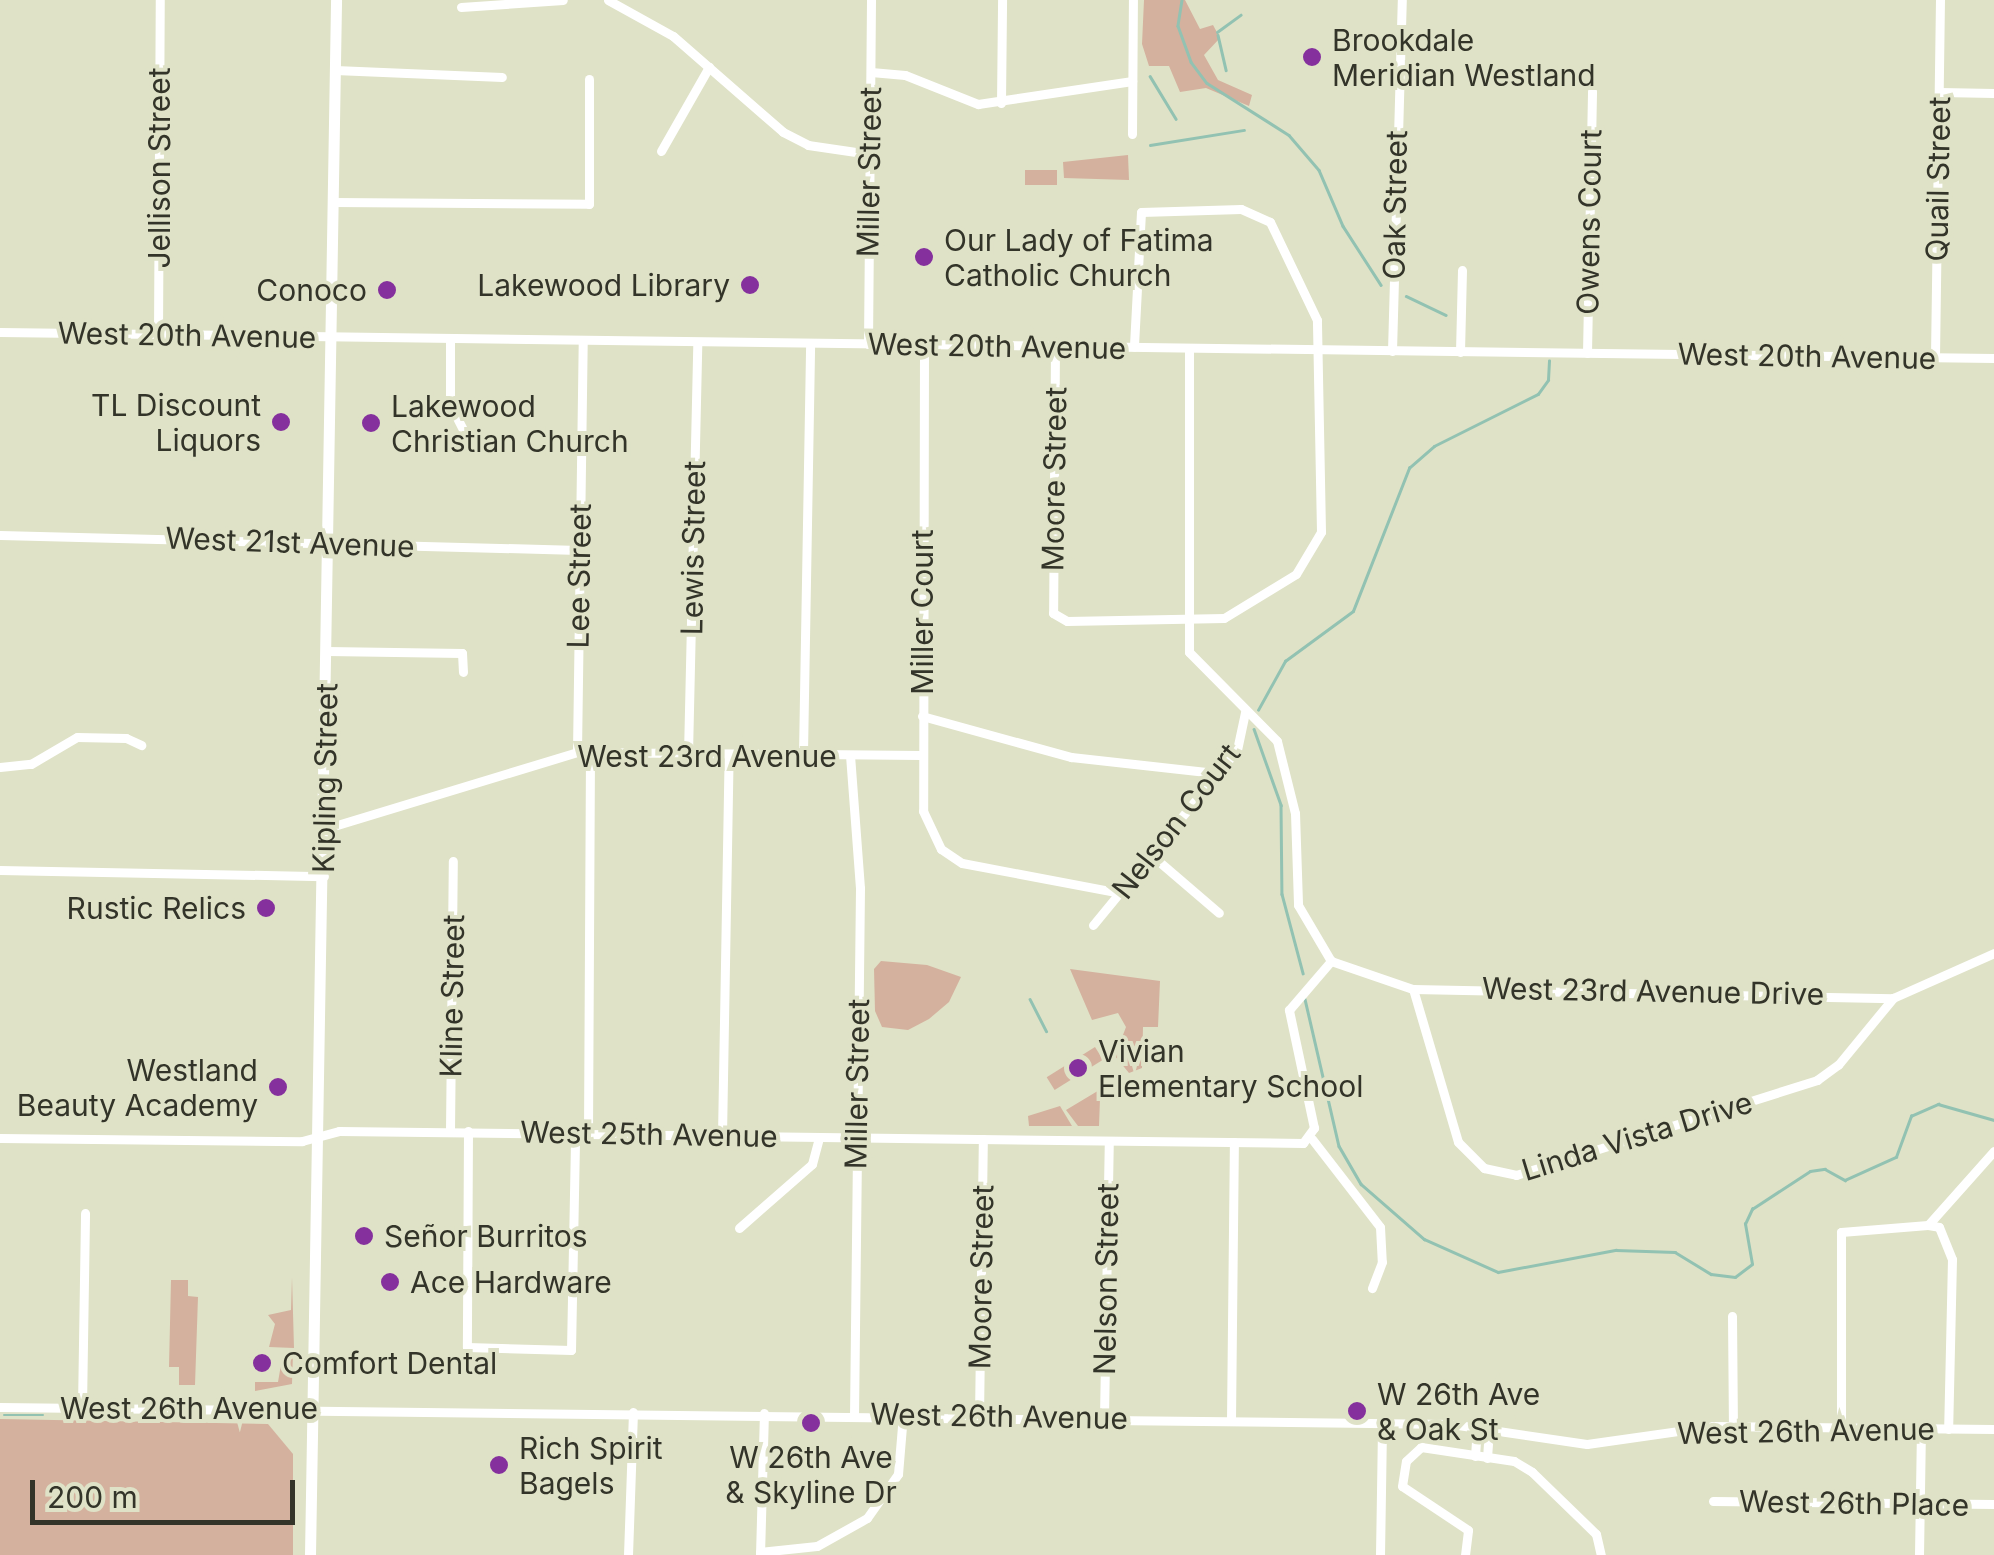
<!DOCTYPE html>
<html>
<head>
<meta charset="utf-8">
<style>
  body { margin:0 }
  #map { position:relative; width:1994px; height:1555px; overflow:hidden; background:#dfe2c7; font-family:Inter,sans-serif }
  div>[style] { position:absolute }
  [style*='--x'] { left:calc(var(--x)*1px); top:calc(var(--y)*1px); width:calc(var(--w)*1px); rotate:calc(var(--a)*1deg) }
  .green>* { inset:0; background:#d4b19e; transform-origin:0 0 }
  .stream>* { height:2.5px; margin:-1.25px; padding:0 1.25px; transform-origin:1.25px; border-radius:1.25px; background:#92c2b2 }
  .minor>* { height:9px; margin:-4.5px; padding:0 4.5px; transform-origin:4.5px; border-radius:4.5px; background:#fff }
  .major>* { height:11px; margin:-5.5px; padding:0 5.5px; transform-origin:5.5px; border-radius:5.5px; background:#fff }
  .dots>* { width:28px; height:28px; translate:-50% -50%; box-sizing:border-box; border:5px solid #dfe2c7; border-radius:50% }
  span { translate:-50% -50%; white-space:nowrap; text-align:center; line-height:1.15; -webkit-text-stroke:8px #dfe2c7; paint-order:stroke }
  .poi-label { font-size:30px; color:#333429 }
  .left { translate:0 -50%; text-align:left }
  .right { translate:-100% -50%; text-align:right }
  .street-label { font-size:30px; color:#333429 }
  .scale { position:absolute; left:30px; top:1480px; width:265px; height:45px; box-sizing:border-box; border:5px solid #333429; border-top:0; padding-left:12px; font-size:30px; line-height:35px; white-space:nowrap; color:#333429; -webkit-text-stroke:8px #dfe2c7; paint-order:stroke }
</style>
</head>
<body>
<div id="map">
  <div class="green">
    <i style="clip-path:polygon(1144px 0,1185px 0,1200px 29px,1213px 25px,1220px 38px,1204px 55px,1218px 80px,1252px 95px,1249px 106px,1206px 88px,1180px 92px,1169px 66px,1149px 66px,1142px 44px)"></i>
    <i style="clip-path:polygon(1128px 155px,1129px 180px,1064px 178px,1063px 162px)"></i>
    <i style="left:1057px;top:170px;width:15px;height:32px;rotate:90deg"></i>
    <i style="clip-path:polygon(881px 961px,927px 965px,961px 977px,949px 1002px,929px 1019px,908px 1030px,882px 1027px,875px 1011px,874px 969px)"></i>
    <i style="clip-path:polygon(1070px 969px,1160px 981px,1158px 1027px,1143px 1027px,1142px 1068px,1129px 1073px,1115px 1056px,1126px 1027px,1118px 1013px,1092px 1020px)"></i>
    <i style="left:1095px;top:1047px;width:15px;height:57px;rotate:58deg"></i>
    <i style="clip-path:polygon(1116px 1080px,1120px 1087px,1100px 1099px,1099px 1126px,1078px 1126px,1066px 1110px)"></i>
    <i style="clip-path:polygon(1060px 1106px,1072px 1126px,1029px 1126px,1028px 1116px)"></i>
    <i style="clip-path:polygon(292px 1277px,294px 1348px,269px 1347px,275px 1324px,268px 1315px,291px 1310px)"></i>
    <i style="clip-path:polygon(171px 1280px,188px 1280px,188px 1296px,198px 1297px,195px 1385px,179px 1385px,179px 1367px,169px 1367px)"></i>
    <i style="clip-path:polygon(283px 1353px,293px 1353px,292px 1384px,255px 1391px,255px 1382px,278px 1382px)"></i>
    <i style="clip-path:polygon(0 1419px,268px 1424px,293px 1454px,293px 1555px,0 1555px)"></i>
  </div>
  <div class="stream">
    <i style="--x:1182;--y:0;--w:26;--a:99"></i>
    <i style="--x:1178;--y:26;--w:38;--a:70"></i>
    <i style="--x:1191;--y:62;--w:26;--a:53"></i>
    <i style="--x:1207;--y:83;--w:97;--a:32.4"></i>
    <i style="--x:1289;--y:135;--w:46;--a:49.4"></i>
    <i style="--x:1319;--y:170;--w:61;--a:66.8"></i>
    <i style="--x:1343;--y:226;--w:70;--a:57.2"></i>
    <i style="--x:1217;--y:32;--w:29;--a:-36"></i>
    <i style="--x:1218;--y:35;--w:36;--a:77"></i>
    <i style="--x:1150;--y:76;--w:50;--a:58.8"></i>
    <i style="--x:1150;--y:145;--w:95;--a:-9.1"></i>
    <i style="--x:1406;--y:296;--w:44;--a:25.4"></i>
    <i style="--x:1258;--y:710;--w:56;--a:-61.1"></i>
    <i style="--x:1285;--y:661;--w:84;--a:-36.3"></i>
    <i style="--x:1353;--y:611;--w:154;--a:-68.6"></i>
    <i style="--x:1409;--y:468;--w:33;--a:-41"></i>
    <i style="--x:1434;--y:446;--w:116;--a:-26.6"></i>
    <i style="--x:1538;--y:394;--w:17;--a:-54"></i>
    <i style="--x:1548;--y:380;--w:19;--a:-87"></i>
    <i style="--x:1254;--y:729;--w:81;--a:70.4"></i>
    <i style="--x:1281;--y:805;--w:89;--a:89.4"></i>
    <i style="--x:1282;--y:894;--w:82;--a:75.1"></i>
    <i style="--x:1030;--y:999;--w:36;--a:63"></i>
    <i style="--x:1305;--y:999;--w:151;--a:77"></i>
    <i style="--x:1339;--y:1146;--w:44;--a:59.9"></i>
    <i style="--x:1361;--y:1184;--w:84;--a:41.1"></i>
    <i style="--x:1424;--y:1239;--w:81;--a:24"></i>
    <i style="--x:1498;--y:1272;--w:120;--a:-10.6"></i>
    <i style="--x:1616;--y:1250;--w:59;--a:1.9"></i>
    <i style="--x:1675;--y:1252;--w:42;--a:31.4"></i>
    <i style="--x:1711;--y:1274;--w:24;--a:7"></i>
    <i style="--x:1735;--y:1277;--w:21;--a:-37"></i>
    <i style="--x:1752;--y:1264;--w:41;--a:-99.9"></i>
    <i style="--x:1745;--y:1224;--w:17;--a:-65"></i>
    <i style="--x:1752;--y:1209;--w:69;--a:-33.2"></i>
    <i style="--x:1810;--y:1171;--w:15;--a:-8"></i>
    <i style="--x:1825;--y:1169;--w:23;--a:29"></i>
    <i style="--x:1845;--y:1180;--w:56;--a:-24.3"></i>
    <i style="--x:1896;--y:1157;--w:44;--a:-69.9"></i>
    <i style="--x:1911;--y:1116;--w:30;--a:-24"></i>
    <i style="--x:1938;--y:1104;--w:58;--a:15.9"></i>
    <i style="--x:4;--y:1415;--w:39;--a:0"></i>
  </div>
  <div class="minor">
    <i style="--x:608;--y:0;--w:74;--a:29"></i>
    <i style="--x:673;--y:36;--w:146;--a:41.1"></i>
    <i style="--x:783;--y:132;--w:28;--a:27"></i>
    <i style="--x:808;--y:145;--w:62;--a:8.4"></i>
    <i style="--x:461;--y:7;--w:102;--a:-3.9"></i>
    <i style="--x:335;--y:70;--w:167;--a:2.4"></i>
    <i style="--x:871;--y:72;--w:34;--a:5"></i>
    <i style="--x:905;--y:75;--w:79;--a:21.7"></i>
    <i style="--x:978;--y:104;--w:156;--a:-8.5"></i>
    <i style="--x:1940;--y:92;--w:54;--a:1.1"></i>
    <i style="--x:1001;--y:103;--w:103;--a:-89.4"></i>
    <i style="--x:1132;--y:134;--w:134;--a:-89.6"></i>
    <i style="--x:661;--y:151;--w:97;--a:-60.3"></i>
    <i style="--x:334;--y:202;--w:255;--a:0.4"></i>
    <i style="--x:589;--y:204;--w:125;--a:-90"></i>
    <i style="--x:0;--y:332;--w:1994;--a:0.75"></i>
    <i style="--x:158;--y:336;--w:336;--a:-89.7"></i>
    <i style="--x:450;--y:338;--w:66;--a:90"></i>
    <i style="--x:450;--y:404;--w:38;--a:63"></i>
    <i style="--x:868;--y:344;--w:344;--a:-89.5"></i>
    <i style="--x:924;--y:345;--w:466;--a:90.1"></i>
    <i style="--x:923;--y:811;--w:42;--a:64.7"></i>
    <i style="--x:941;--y:849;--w:25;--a:34"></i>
    <i style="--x:962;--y:863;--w:162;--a:10.7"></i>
    <i style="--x:1055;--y:346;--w:267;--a:90.4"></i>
    <i style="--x:1053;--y:613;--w:16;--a:30"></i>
    <i style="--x:1067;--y:621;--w:157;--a:-1.1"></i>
    <i style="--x:1224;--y:618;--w:84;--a:-31.4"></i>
    <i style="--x:1296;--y:574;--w:49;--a:-59.2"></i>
    <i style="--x:1321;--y:532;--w:212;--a:-91.1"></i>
    <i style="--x:1317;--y:320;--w:109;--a:-115.6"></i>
    <i style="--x:1270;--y:222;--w:32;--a:-156"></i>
    <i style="--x:1241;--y:209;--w:100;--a:178.3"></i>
    <i style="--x:1141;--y:212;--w:135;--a:93"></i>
    <i style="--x:1189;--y:348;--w:304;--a:90"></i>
    <i style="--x:1189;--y:652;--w:125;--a:45.3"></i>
    <i style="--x:1277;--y:741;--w:74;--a:76"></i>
    <i style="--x:1295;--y:813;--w:92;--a:88.1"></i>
    <i style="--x:1298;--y:905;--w:65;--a:59.5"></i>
    <i style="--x:1331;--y:961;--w:87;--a:18.9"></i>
    <i style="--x:1413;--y:989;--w:480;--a:1.1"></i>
    <i style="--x:1392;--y:351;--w:351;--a:-88.4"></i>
    <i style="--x:1460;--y:352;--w:82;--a:-88.6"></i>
    <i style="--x:1587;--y:353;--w:262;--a:-88.9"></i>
    <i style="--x:1935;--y:357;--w:357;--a:-89.2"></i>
    <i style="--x:0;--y:535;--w:579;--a:1.48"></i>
    <i style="--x:327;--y:651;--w:135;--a:0.8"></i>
    <i style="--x:462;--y:653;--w:19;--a:87"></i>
    <i style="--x:922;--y:716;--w:155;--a:15.4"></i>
    <i style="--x:1071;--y:757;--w:145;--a:6.3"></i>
    <i style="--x:577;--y:752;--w:412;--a:-89.2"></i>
    <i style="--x:803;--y:753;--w:410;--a:-89"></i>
    <i style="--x:688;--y:754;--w:412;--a:-88.7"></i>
    <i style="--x:850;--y:755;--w:133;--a:85.7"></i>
    <i style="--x:860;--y:888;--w:526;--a:90.65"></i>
    <i style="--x:0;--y:767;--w:31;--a:-6"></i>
    <i style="--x:31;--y:764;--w:53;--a:-30.4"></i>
    <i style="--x:77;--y:737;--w:49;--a:1.2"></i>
    <i style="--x:126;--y:738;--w:17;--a:25"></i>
    <i style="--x:324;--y:829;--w:264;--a:-16.9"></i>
    <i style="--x:577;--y:752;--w:344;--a:0.5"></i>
    <i style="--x:1149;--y:853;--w:92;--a:40.6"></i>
    <i style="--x:0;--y:870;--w:324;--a:1.1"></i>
    <i style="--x:1093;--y:925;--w:227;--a:-50.6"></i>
    <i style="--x:1237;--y:750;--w:40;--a:-78"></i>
    <i style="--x:1413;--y:989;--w:159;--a:73.6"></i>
    <i style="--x:1458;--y:1142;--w:37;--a:45"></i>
    <i style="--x:1484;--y:1168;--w:33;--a:12"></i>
    <i style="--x:1516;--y:1175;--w:316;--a:-17.5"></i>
    <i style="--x:1817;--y:1080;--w:26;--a:-36"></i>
    <i style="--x:1838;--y:1065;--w:87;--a:-50.6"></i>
    <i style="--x:1893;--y:998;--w:111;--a:-24"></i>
    <i style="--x:450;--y:1131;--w:270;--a:-89.4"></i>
    <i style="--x:468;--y:1131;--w:216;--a:90.3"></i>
    <i style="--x:467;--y:1347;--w:104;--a:1.7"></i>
    <i style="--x:571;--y:1350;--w:216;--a:-88.9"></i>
    <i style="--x:588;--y:1134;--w:382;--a:-89.7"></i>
    <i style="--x:722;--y:1136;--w:382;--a:-89"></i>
    <i style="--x:0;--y:1138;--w:302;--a:0.6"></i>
    <i style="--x:302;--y:1141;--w:38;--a:-15"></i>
    <i style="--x:339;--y:1131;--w:964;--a:0.71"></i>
    <i style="--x:1303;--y:1143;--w:19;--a:-54"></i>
    <i style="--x:1314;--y:1128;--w:121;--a:-102"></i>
    <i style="--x:1289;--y:1010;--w:65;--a:-49.4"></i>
    <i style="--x:1312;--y:1139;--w:111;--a:52.3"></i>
    <i style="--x:1380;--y:1227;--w:35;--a:87"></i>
    <i style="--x:1382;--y:1262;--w:28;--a:111"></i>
    <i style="--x:1928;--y:1225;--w:11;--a:10"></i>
    <i style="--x:1939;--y:1227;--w:35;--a:68"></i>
    <i style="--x:1952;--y:1259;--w:170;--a:91.3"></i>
    <i style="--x:739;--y:1228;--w:97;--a:-41.2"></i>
    <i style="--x:812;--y:1164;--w:28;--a:-75"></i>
    <i style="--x:1732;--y:1316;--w:110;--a:89.5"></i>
    <i style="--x:0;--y:1407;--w:1451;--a:0.67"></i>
    <i style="--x:1451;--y:1424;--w:137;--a:8.4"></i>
    <i style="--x:1587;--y:1444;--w:127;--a:-8.1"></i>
    <i style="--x:1713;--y:1426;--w:281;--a:0.6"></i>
    <i style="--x:82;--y:1407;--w:194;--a:-89.1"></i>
    <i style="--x:979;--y:1416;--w:277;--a:-89.2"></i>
    <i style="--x:1104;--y:1417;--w:276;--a:-89"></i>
    <i style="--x:1231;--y:1420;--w:278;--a:-89.4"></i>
    <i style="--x:1841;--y:1427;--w:195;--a:-90"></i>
    <i style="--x:1841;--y:1232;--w:87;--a:-4.6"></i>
    <i style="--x:1928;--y:1225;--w:99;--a:-48.3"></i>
    <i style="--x:1475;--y:1456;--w:31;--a:-86"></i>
    <i style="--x:1487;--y:1458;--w:31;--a:-86"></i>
    <i style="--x:1713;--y:1501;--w:281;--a:0.6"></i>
    <i style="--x:760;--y:1552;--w:57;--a:-6"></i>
    <i style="--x:817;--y:1546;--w:57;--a:-29.2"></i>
    <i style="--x:867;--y:1518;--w:54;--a:-54.8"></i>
    <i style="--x:898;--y:1474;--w:59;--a:-85.2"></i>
    <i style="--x:628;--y:1555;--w:143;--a:-88"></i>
    <i style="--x:760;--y:1555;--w:142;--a:-88.4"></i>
    <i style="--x:1380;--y:1555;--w:132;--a:-89.1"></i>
    <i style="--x:1465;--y:1555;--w:25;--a:-83"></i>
    <i style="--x:1468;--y:1530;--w:79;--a:-146.3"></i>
    <i style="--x:1402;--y:1486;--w:25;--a:-81"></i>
    <i style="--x:1406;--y:1461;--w:21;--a:-43"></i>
    <i style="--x:1421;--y:1447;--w:94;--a:8.6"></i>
    <i style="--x:1514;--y:1461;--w:21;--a:31"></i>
    <i style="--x:1532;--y:1472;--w:89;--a:44.1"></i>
    <i style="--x:1596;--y:1534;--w:22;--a:77"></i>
    <i style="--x:1919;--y:1555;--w:127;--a:-89.1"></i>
  </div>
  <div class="major">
    <i style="--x:310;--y:1555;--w:1555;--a:-89.04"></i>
  </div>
  <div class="dots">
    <i style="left:1312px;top:57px;background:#85309d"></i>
    <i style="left:924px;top:257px;background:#85309d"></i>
    <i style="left:750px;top:285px;background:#85309d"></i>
    <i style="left:387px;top:290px;background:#85309d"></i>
    <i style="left:281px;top:422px;background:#85309d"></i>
    <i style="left:371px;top:423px;background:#85309d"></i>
    <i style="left:266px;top:908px;background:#85309d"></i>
    <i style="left:1078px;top:1068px;background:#85309d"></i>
    <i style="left:278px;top:1087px;background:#85309d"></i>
    <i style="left:364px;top:1236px;background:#85309d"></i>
    <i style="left:390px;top:1282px;background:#85309d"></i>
    <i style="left:262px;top:1363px;background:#85309d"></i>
    <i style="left:1357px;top:1411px;background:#85309d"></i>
    <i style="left:811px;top:1423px;background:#85309d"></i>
    <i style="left:499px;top:1465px;background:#85309d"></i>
  </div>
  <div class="poi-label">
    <span class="left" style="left:1332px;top:57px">Brookdale<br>Meridian Westland</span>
    <span class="left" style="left:944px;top:257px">Our Lady of Fatima<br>Catholic Church</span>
    <span class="right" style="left:730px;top:285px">Lakewood Library</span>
    <span class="right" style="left:367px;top:290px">Conoco</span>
    <span class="right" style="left:261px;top:422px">TL Discount<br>Liquors</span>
    <span class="left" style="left:391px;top:423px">Lakewood<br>Christian Church</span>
    <span class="right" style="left:246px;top:908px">Rustic Relics</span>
    <span class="left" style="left:1098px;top:1068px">Vivian<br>Elementary School</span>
    <span class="right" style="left:258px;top:1087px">Westland<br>Beauty Academy</span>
    <span class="left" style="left:384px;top:1236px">Señor Burritos</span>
    <span class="left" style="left:410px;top:1282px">Ace Hardware</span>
    <span class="left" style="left:282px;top:1363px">Comfort Dental</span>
    <span class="left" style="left:1377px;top:1411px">W 26th Ave<br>&amp; Oak St</span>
    <span class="left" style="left:519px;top:1465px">Rich Spirit<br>Bagels</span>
    <span style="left:811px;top:1474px">W 26th Ave<br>&amp; Skyline Dr</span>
  </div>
  <div class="street-label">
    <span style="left:159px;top:168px;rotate:-90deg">Jellison Street</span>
    <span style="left:869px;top:172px;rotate:-89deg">Miller Street</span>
    <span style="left:1938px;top:179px;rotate:-89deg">Quail Street</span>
    <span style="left:1395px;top:205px;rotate:-89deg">Oak Street</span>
    <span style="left:1589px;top:222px;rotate:-89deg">Owens Court</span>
    <span style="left:187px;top:335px;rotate:1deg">West 20th Avenue</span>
    <span style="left:997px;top:346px;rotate:1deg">West 20th Avenue</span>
    <span style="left:1807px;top:356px;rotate:1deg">West 20th Avenue</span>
    <span style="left:1054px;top:479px;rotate:-89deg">Moore Street</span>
    <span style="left:290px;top:542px;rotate:2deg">West 21st Avenue</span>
    <span style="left:693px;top:548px;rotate:-89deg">Lewis Street</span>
    <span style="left:579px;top:576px;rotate:-89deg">Lee Street</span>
    <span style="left:922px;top:612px;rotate:-90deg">Miller Court</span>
    <span style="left:707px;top:756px">West 23rd Avenue</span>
    <span style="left:325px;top:778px;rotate:-89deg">Kipling Street</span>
    <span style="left:1176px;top:821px;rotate:-52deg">Nelson Court</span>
    <span style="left:1653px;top:991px;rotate:1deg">West 23rd Avenue Drive</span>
    <span style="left:452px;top:996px;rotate:-89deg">Kline Street</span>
    <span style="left:857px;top:1084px;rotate:-89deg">Miller Street</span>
    <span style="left:649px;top:1134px;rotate:1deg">West 25th Avenue</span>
    <span style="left:1637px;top:1136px;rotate:-17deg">Linda Vista Drive</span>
    <span style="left:981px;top:1277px;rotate:-89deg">Moore Street</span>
    <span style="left:1106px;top:1279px;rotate:-89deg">Nelson Street</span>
    <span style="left:189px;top:1408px">West 26th Avenue</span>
    <span style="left:999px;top:1416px;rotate:1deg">West 26th Avenue</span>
    <span style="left:1806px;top:1431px;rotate:-1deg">West 26th Avenue</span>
    <span style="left:1854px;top:1503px;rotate:1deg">West 26th Place</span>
  </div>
  <div class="scale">200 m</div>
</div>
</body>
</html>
